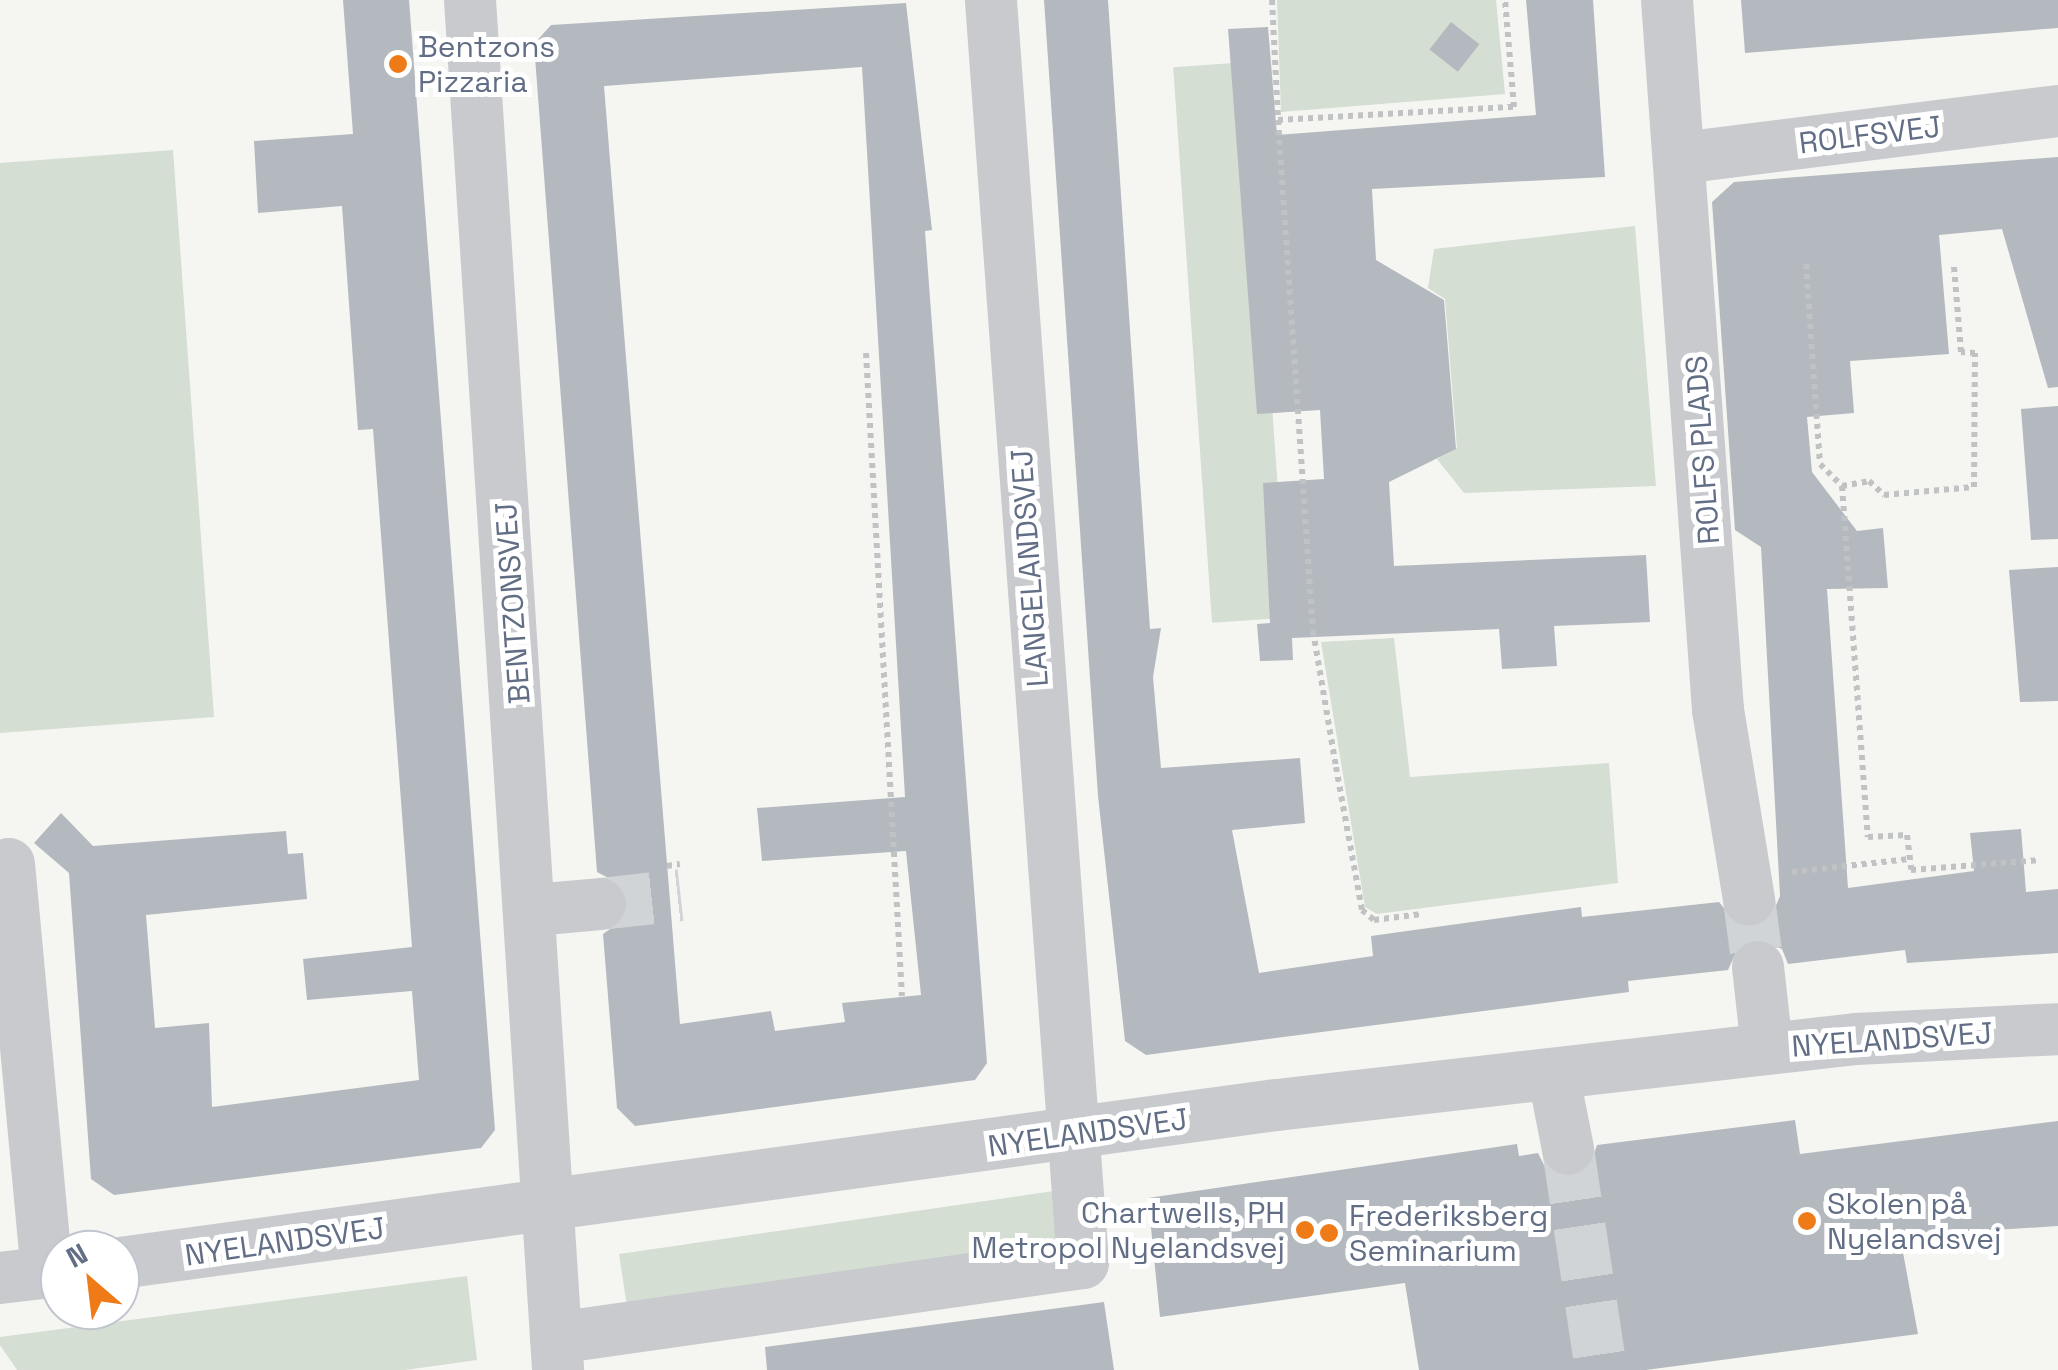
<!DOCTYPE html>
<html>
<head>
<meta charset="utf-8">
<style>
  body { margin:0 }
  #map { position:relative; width:2058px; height:1370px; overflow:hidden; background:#f5f6f2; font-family:"Space Grotesk",sans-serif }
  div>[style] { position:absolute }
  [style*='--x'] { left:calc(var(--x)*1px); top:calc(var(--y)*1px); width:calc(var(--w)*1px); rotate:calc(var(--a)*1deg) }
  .green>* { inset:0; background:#d4ded2; transform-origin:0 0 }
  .building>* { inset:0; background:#b4b9bf; transform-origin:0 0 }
  .minor-tunnel>* { height:52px; margin-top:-26px; transform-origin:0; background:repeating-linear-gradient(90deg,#d0d4d7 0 52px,transparent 0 78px) }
  .path>* { height:6px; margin-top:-3px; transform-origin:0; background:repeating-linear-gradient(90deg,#c0c2c4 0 5px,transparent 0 10px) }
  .minor>* { height:52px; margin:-26px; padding:0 26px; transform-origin:26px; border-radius:26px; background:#c8cace }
  .dots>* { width:28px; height:28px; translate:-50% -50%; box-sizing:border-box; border:5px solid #fff; border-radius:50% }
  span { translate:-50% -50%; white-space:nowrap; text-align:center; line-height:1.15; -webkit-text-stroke:10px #fff; paint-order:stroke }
  .poi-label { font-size:30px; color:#626e85 }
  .left { translate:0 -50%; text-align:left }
  .right { translate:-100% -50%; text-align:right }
  .street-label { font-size:30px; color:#626e85 }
  .north { position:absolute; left:40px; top:1230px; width:100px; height:100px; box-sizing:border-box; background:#fff; border:2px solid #c0c5ce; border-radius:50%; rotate:332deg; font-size:28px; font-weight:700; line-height:40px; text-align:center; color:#626e85 }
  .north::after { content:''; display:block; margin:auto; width:35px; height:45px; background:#ef7b18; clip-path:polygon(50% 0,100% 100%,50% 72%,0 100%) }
</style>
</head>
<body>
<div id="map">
  <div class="green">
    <i style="clip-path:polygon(1277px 0,1496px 0,1505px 94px,1281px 112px)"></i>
    <i style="left:1248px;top:62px;width:557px;height:75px;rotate:86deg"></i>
    <i style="clip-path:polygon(173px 150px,214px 717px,0 733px,0 163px)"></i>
    <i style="clip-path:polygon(1635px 226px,1656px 486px,1464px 493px,1437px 459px,1457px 448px,1445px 299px,1428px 288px,1434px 249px)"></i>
    <i style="clip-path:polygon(1394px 638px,1410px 777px,1609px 763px,1618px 883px,1377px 914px,1365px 907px,1321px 642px)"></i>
    <i style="clip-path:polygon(1068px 1189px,1058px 1244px,628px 1313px,619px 1254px)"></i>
    <i style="clip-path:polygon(467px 1276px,477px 1360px,405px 1370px,17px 1370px,0 1345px,0 1337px)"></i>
  </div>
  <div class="building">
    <i style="clip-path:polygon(343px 0,409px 0,495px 1130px,481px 1148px,114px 1195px,91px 1179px,69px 873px,34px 843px,61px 813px,93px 846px,286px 831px,288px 854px,303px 853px,307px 899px,146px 915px,155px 1028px,209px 1023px,212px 1107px,419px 1080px,412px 991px,307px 1000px,303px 959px,412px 947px,373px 429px,358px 430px,342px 206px,258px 213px,254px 141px,353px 134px)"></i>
    <i style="clip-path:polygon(1044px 0,1108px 0,1150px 629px,1161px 628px,1153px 677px,1161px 768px,1300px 758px,1305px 823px,1232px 830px,1259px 973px,1373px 956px,1371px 936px,1581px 907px,1582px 917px,1719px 902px,1739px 927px,1769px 922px,1780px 896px,1761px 547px,1735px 530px,1712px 202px,1734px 182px,2058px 157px,2058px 387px,2048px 388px,2002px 229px,1939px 235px,1949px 354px,1850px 361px,1854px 413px,1807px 417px,1812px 472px,1857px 531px,1883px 528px,1888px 588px,1827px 589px,1848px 888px,1974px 871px,1970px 833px,2021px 829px,2026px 892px,2058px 889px,2058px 953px,1907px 963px,1905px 950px,1788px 964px,1782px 949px,1756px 937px,1740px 944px,1728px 970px,1628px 981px,1629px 992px,1146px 1055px,1125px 1041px,1098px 796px)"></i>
    <i style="clip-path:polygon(1526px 0,1593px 0,1605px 177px,1372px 189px,1376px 260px,1444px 300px,1456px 449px,1389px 482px,1394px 566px,1646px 555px,1650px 622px,1554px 626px,1557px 666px,1502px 669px,1499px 629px,1292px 638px,1293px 660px,1260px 661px,1257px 624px,1270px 623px,1263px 483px,1324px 479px,1320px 410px,1257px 414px,1228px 29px,1268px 27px,1277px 135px,1536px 115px)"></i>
    <i style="clip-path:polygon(1741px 0,2058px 0,2058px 28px,1745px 53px)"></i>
    <i style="clip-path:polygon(evenodd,906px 3px,932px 230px,925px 231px,987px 1063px,975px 1080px,635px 1126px,617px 1108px,603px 934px,627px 917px,630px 900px,624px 886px,597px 872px,534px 44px,551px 25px,906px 3px,862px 67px,905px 797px,757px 808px,762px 861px,906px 851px,921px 995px,842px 1003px,845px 1022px,775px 1031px,771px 1011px,680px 1024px,604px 86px,862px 67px)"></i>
    <i style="left:1451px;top:22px;width:36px;height:35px;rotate:38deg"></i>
    <i style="clip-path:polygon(2058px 406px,2058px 539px,2031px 540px,2021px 409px)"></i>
    <i style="clip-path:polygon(2058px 567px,2058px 701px,2020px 702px,2009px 570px)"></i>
    <i style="clip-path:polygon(1795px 1120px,1800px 1154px,2058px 1121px,2058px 1226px,1900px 1236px,1918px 1334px,1646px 1370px,1419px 1370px,1405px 1283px,1160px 1317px,1148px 1198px,1517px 1144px,1519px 1156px,1538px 1153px,1546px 1169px,1573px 1178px,1588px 1171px,1597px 1145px)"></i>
    <i style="clip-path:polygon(1104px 1302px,1114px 1370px,767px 1370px,765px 1347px)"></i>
  </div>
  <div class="minor-tunnel">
    <i style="--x:1749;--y:899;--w:69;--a:82.5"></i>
    <i style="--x:600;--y:904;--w:81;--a:-6.3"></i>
    <i style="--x:1568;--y:1149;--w:223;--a:81.5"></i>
  </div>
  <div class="path">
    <i style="--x:1272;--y:0;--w:120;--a:87.1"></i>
    <i style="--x:1278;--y:120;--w:236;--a:-3.2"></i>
    <i style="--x:1514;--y:107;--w:107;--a:-94.8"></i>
    <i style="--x:1278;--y:120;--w:512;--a:86.08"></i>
    <i style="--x:1313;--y:631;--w:138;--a:80.4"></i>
    <i style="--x:1336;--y:767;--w:145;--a:79.7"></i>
    <i style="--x:1362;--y:910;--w:16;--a:40"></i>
    <i style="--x:1374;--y:920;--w:48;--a:-7.1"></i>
    <i style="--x:1806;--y:264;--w:200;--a:86"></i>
    <i style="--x:1820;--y:464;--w:31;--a:45"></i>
    <i style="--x:1842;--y:486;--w:352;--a:85.8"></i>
    <i style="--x:1868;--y:837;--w:39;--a:-3"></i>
    <i style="--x:1907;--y:835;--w:35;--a:83"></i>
    <i style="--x:1911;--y:870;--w:129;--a:-4.4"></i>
    <i style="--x:866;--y:353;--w:644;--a:86.8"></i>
    <i style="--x:1842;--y:486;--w:27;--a:-10"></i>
    <i style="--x:1869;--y:481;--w:21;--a:43"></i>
    <i style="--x:1884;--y:495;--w:90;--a:-5.1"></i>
    <i style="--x:1974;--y:487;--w:134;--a:-89.6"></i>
    <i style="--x:1975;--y:353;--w:14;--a:-176"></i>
    <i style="--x:1961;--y:352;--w:86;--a:-94.7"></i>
    <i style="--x:667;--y:866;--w:13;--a:-9"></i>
    <i style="--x:1792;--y:872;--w:118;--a:-6.3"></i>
  </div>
  <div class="minor">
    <i style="--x:470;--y:0;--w:1373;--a:86.32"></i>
    <i style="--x:1667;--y:0;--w:712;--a:85.89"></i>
    <i style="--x:1718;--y:710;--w:192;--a:80.7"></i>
    <i style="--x:1681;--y:158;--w:380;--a:-7.1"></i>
    <i style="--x:9;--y:864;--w:410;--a:84.7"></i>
    <i style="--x:534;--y:910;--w:66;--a:-5.2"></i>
    <i style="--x:1758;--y:967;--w:82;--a:83.7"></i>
    <i style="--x:1554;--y:1078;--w:72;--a:78.8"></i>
    <i style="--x:120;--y:1263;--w:1168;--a:-7.78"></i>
    <i style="--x:1277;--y:1105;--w:583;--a:-6.5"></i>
    <i style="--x:1856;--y:1039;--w:202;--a:-2.8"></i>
    <i style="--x:0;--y:1278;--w:60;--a:-6.7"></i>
    <i style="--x:556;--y:1338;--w:532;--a:-8.1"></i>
    <i style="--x:1083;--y:1263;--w:1266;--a:-94.17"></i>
  </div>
  <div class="dots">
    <i style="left:398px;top:64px;background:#ef7b18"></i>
    <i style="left:1807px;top:1221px;background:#ef7b18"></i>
    <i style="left:1305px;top:1230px;background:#ef7b18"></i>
    <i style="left:1329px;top:1233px;background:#ef7b18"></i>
  </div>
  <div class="poi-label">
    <span class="left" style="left:418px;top:64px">Bentzons<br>Pizzaria</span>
    <span class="left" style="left:1827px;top:1221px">Skolen på<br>Nyelandsvej</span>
    <span class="right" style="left:1285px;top:1230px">Chartwells, PH<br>Metropol Nyelandsvej</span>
    <span class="left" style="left:1349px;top:1233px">Frederiksberg<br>Seminarium</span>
  </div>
  <div class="street-label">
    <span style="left:1870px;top:135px;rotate:-7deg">ROLFSVEJ</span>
    <span style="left:1703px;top:450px;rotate:-94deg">ROLFS PLADS</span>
    <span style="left:1030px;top:568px;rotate:-94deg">LANGELANDSVEJ</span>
    <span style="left:513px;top:603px;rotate:-94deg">BENTZONSVEJ</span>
    <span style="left:1892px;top:1040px;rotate:-4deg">NYELANDSVEJ</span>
    <span style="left:1088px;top:1133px;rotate:-8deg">NYELANDSVEJ</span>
    <span style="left:285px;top:1242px;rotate:-8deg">NYELANDSVEJ</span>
  </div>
  <div class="north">N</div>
</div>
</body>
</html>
